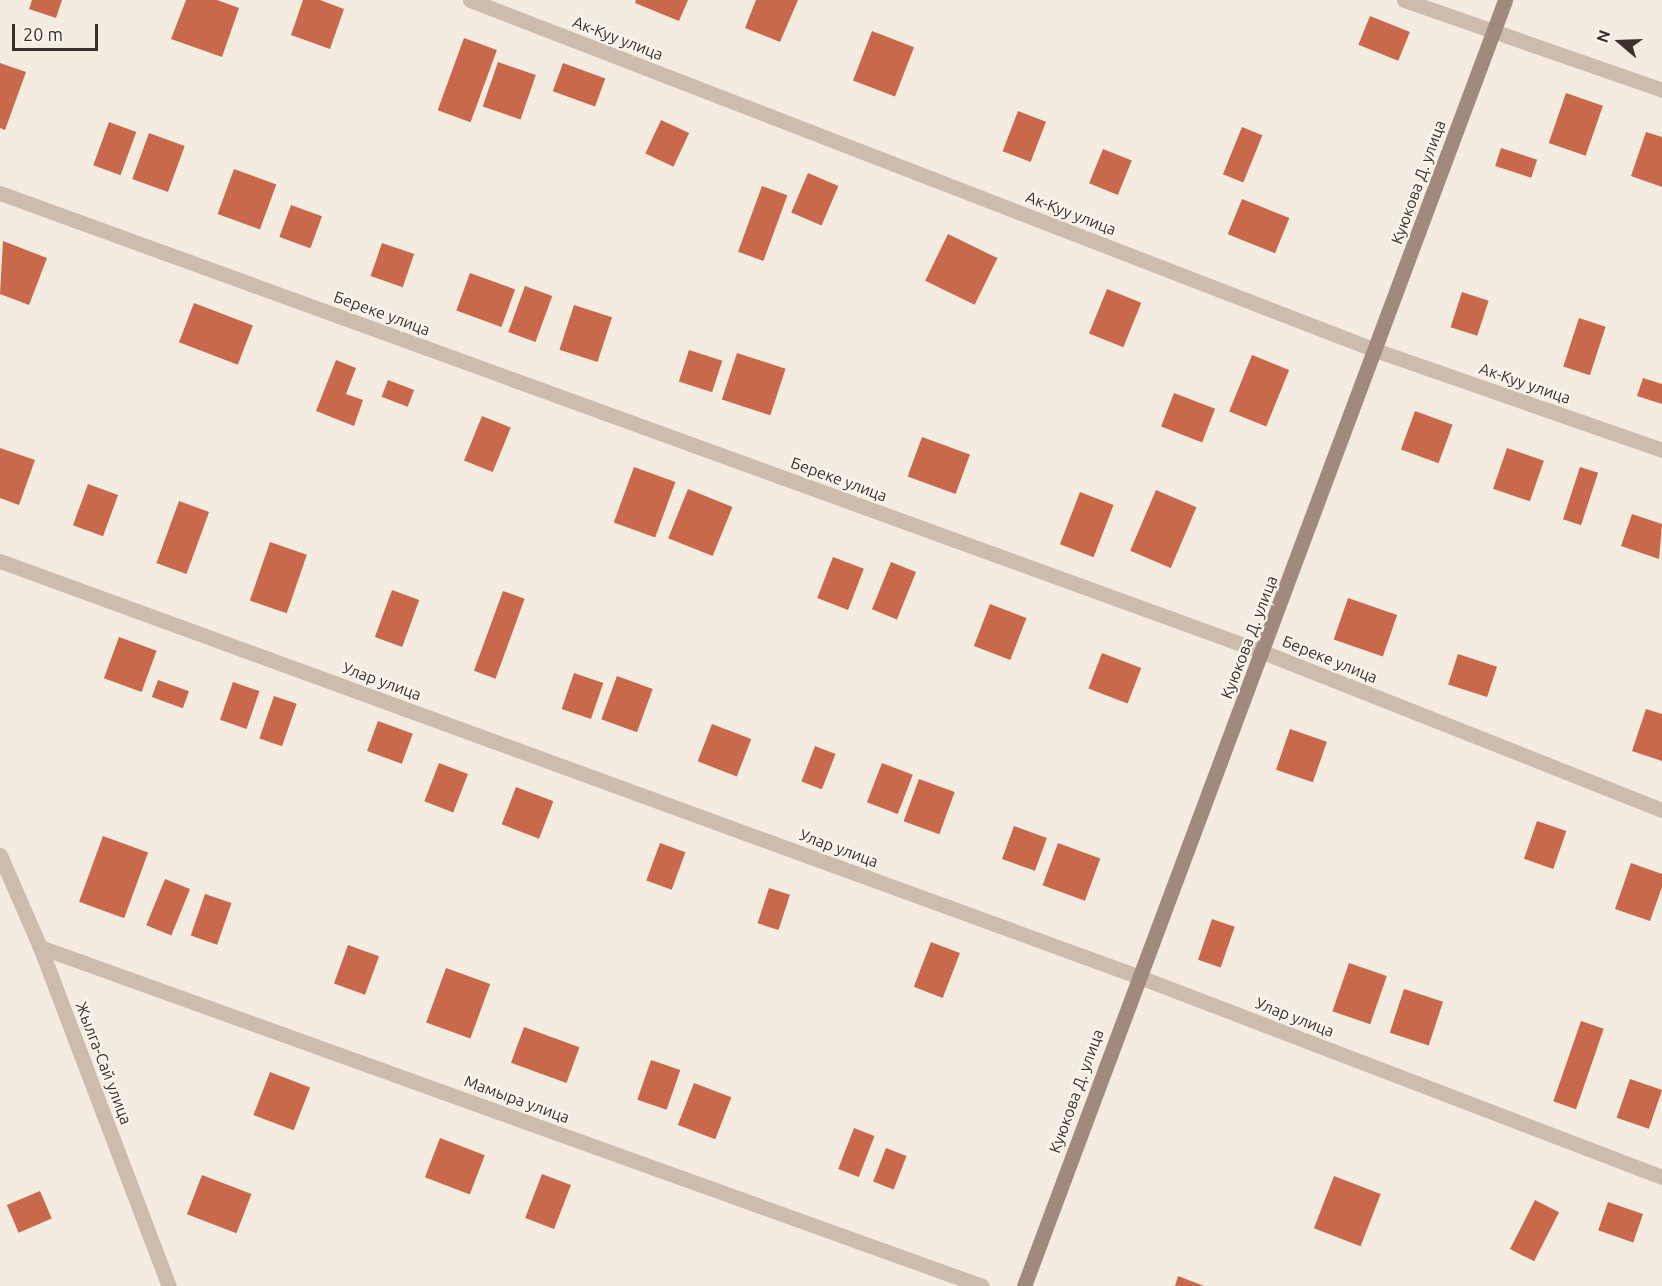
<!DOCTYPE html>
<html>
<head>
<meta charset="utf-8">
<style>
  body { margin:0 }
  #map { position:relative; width:1662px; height:1286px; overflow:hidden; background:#f4ebe1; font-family:Ubuntu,sans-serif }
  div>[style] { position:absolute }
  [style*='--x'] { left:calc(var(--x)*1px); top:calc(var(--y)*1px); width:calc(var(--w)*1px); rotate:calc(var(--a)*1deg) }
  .building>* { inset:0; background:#c8694b; transform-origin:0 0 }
  .street>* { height:15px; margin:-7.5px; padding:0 7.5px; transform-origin:7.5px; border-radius:7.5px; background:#cdbbac }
  .secondary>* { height:15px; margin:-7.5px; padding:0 7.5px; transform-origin:7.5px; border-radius:7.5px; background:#a18a7d }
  span { translate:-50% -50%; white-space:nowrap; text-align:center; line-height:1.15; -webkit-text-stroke:4.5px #fbf5ee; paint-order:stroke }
  .street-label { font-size:16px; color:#3b302b }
  .north { position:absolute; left:1590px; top:12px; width:60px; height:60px; -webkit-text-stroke:4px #fbf5ee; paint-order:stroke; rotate:289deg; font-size:16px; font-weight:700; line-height:24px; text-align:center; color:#3b302b }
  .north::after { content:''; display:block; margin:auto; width:21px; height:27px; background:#3b302b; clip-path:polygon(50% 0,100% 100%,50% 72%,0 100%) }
  .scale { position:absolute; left:12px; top:24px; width:86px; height:27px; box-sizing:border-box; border:3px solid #3b302b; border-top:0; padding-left:8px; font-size:18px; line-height:21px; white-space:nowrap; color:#3b302b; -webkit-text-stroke:4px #fbf5ee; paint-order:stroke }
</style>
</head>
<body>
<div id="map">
  <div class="building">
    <i style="clip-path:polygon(32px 0,62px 0,56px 18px,29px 9px)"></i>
    <i style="clip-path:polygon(186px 0,217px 0,239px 8px,222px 57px,171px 39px)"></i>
    <i style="clip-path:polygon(303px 0,320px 0,344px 9px,330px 49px,291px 35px)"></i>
    <i style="clip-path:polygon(636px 0,688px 0,679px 21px,635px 3px)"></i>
    <i style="clip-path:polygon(756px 0,798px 0,780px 42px,745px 28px)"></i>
    <i style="left:1370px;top:16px;width:43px;height:31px;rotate:22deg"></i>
    <i style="left:872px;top:31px;width:45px;height:53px;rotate:21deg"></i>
    <i style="left:464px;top:38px;width:35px;height:77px;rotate:20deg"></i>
    <i style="left:498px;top:62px;width:40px;height:47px;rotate:19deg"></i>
    <i style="clip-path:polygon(0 63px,26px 72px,5px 130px,0 128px)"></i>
    <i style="left:563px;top:63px;width:45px;height:30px;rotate:20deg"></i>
    <i style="left:1566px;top:93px;width:39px;height:53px;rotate:19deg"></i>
    <i style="left:1018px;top:111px;width:30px;height:43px;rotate:21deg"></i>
    <i style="left:661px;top:120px;width:31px;height:37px;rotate:25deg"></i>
    <i style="left:109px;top:122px;width:29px;height:46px;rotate:20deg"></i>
    <i style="left:1242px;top:127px;width:22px;height:51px;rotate:22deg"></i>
    <i style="clip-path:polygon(1646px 132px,1662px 137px,1662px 187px,1631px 176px)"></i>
    <i style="left:149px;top:133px;width:38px;height:49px;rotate:20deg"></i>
    <i style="left:1501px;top:148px;width:38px;height:19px;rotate:18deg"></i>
    <i style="left:1103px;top:149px;width:31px;height:37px;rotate:22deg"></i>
    <i style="left:234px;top:169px;width:45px;height:48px;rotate:20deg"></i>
    <i style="left:808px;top:173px;width:33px;height:43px;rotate:23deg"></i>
    <i style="left:762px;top:186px;width:27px;height:70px;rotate:20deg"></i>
    <i style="left:1242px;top:199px;width:51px;height:38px;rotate:22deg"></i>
    <i style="left:291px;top:205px;width:33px;height:34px;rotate:20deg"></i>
    <i style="left:948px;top:234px;width:55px;height:52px;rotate:26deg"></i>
    <i style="clip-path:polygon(3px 241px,47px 258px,29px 305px,0 294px)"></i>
    <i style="left:382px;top:243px;width:34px;height:35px;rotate:19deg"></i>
    <i style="left:470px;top:273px;width:48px;height:40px;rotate:20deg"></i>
    <i style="left:525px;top:286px;width:29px;height:49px;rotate:20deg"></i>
    <i style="left:1107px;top:289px;width:37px;height:48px;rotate:22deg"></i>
    <i style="left:1462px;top:292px;width:28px;height:37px;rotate:18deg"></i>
    <i style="left:194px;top:303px;width:63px;height:42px;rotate:21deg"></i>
    <i style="left:574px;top:305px;width:40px;height:47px;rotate:18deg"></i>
    <i style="left:1579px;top:318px;width:28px;height:51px;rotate:18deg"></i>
    <i style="left:689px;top:350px;width:35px;height:33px;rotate:18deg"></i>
    <i style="left:737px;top:353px;width:51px;height:49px;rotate:18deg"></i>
    <i style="left:1252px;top:355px;width:40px;height:61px;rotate:22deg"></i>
    <i style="clip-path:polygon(336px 360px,356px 368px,346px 394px,363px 400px,354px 426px,316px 411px)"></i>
    <i style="clip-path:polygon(1643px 378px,1662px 384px,1662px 404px,1637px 396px)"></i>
    <i style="left:388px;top:380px;width:28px;height:18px;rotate:21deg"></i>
    <i style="left:1174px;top:393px;width:44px;height:36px;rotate:21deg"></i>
    <i style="left:1415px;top:411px;width:40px;height:41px;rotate:20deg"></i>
    <i style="left:482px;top:416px;width:31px;height:48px;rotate:22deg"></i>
    <i style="left:922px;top:437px;width:51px;height:42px;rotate:20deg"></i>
    <i style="clip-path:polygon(0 448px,35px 460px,19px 505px,0 498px)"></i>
    <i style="left:1507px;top:448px;width:39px;height:43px;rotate:19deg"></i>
    <i style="left:634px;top:467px;width:44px;height:59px;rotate:20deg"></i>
    <i style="left:1580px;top:467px;width:19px;height:55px;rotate:18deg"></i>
    <i style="left:88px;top:484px;width:32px;height:44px;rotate:20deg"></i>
    <i style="left:688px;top:489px;width:48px;height:53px;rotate:22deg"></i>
    <i style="left:1156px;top:490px;width:44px;height:66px;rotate:23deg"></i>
    <i style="left:1080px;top:492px;width:36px;height:56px;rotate:21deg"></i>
    <i style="left:179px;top:501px;width:32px;height:66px;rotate:20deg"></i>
    <i style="clip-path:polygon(1632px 514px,1662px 524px,1659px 559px,1621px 546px)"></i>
    <i style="left:270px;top:542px;width:39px;height:62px;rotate:19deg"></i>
    <i style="left:833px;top:557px;width:33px;height:44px;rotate:21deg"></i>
    <i style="left:891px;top:562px;width:27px;height:51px;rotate:22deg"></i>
    <i style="left:392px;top:590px;width:29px;height:50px;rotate:20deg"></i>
    <i style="left:503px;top:591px;width:23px;height:85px;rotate:20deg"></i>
    <i style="left:1348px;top:598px;width:52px;height:44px;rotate:19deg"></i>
    <i style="left:990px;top:604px;width:39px;height:45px;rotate:21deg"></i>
    <i style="left:119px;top:637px;width:40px;height:44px;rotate:20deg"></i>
    <i style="left:1102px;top:653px;width:42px;height:38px;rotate:21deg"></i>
    <i style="left:1458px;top:654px;width:41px;height:32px;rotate:18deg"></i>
    <i style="left:574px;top:673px;width:31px;height:38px;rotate:19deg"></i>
    <i style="left:617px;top:676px;width:38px;height:46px;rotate:20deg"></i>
    <i style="left:158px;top:680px;width:33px;height:18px;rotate:20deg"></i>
    <i style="left:233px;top:682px;width:28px;height:40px;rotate:19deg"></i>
    <i style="left:274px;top:696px;width:24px;height:45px;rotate:19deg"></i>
    <i style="clip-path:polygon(1646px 709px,1662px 714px,1662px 761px,1632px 751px)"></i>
    <i style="left:378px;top:721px;width:37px;height:32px;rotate:20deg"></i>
    <i style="left:712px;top:724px;width:42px;height:40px;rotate:21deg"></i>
    <i style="left:1290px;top:729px;width:39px;height:43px;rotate:19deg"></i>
    <i style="left:815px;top:746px;width:22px;height:38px;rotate:21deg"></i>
    <i style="left:439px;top:763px;width:31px;height:41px;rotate:21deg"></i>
    <i style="left:882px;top:763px;width:33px;height:42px;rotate:21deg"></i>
    <i style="left:919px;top:779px;width:38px;height:45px;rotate:20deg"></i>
    <i style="left:516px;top:787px;width:40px;height:40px;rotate:21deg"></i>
    <i style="left:1537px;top:821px;width:31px;height:40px;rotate:19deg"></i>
    <i style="left:1014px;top:826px;width:35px;height:35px;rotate:20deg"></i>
    <i style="left:103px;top:836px;width:48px;height:70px;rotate:20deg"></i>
    <i style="left:660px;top:843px;width:27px;height:40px;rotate:20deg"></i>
    <i style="left:1058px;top:843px;width:45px;height:45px;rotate:20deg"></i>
    <i style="clip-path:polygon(1631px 863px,1662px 874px,1662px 887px,1650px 921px,1615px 909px)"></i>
    <i style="left:165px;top:879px;width:27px;height:50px;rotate:22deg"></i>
    <i style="left:769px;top:888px;width:22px;height:37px;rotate:18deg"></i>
    <i style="left:205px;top:894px;width:28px;height:44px;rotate:19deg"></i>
    <i style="left:1212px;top:919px;width:24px;height:43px;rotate:19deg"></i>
    <i style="left:931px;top:942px;width:31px;height:48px;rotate:21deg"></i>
    <i style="left:348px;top:945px;width:33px;height:41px;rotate:20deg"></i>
    <i style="left:1349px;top:963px;width:40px;height:51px;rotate:19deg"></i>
    <i style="left:446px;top:968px;width:47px;height:58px;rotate:20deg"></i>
    <i style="left:1404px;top:989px;width:41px;height:46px;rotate:18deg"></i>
    <i style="left:1581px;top:1021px;width:24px;height:85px;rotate:19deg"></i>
    <i style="left:524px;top:1027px;width:59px;height:38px;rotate:20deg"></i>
    <i style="left:651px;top:1060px;width:31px;height:42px;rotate:19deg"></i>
    <i style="left:270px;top:1072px;width:43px;height:46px;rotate:21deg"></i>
    <i style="left:1630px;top:1079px;width:34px;height:41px;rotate:19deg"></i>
    <i style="left:694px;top:1083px;width:40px;height:45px;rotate:21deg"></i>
    <i style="left:854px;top:1128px;width:22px;height:44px;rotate:21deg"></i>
    <i style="left:440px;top:1138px;width:48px;height:42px;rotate:21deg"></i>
    <i style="left:886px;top:1148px;width:22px;height:36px;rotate:21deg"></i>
    <i style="left:542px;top:1174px;width:31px;height:47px;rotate:21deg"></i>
    <i style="left:202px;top:1175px;width:53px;height:42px;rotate:21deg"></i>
    <i style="left:1334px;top:1176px;width:50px;height:56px;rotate:21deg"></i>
    <i style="left:40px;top:1191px;width:30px;height:36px;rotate:67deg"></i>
    <i style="left:1535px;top:1200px;width:27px;height:55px;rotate:27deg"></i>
    <i style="left:1608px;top:1202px;width:37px;height:30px;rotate:19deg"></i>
    <i style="clip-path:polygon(1178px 1276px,1204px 1286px,1175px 1286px)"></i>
  </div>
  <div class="street">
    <i style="--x:470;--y:0;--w:970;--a:21.14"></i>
    <i style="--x:1375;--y:350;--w:304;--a:19.2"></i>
    <i style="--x:1404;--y:0;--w:273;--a:19.2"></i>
    <i style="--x:0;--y:193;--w:1344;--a:19.97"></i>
    <i style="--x:1263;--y:652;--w:429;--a:21.6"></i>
    <i style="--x:0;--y:561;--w:1210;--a:20.05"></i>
    <i style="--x:1137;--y:976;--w:562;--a:20.95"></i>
    <i style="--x:0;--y:855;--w:100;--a:66.5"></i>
    <i style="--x:40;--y:947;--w:363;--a:69.2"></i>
    <i style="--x:40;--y:947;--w:1001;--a:19.79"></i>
  </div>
  <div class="secondary">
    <i style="--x:1024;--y:1286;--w:1373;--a:-69.49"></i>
  </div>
  <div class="street-label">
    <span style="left:618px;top:38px;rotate:21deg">Ак-Куу улица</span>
    <span style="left:1418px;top:182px;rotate:-70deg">Куюкова Д. улица</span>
    <span style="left:1071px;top:213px;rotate:21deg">Ак-Куу улица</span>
    <span style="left:382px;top:313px;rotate:20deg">Береке улица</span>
    <span style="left:1525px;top:383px;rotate:19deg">Ак-Куу улица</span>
    <span style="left:839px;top:479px;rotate:20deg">Береке улица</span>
    <span style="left:1249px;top:637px;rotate:-69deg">Куюкова Д. улица</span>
    <span style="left:1330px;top:659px;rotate:22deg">Береке улица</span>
    <span style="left:382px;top:681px;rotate:20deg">Улар улица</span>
    <span style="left:839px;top:848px;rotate:20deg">Улар улица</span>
    <span style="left:1295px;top:1017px;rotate:21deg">Улар улица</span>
    <span style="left:104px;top:1063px;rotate:69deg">Жылга-Сай улица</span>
    <span style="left:1076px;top:1091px;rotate:-70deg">Куюкова Д. улица</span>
    <span style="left:517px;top:1099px;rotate:20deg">Мамыра улица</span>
  </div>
  <div class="north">N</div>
  <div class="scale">20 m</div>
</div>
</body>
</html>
